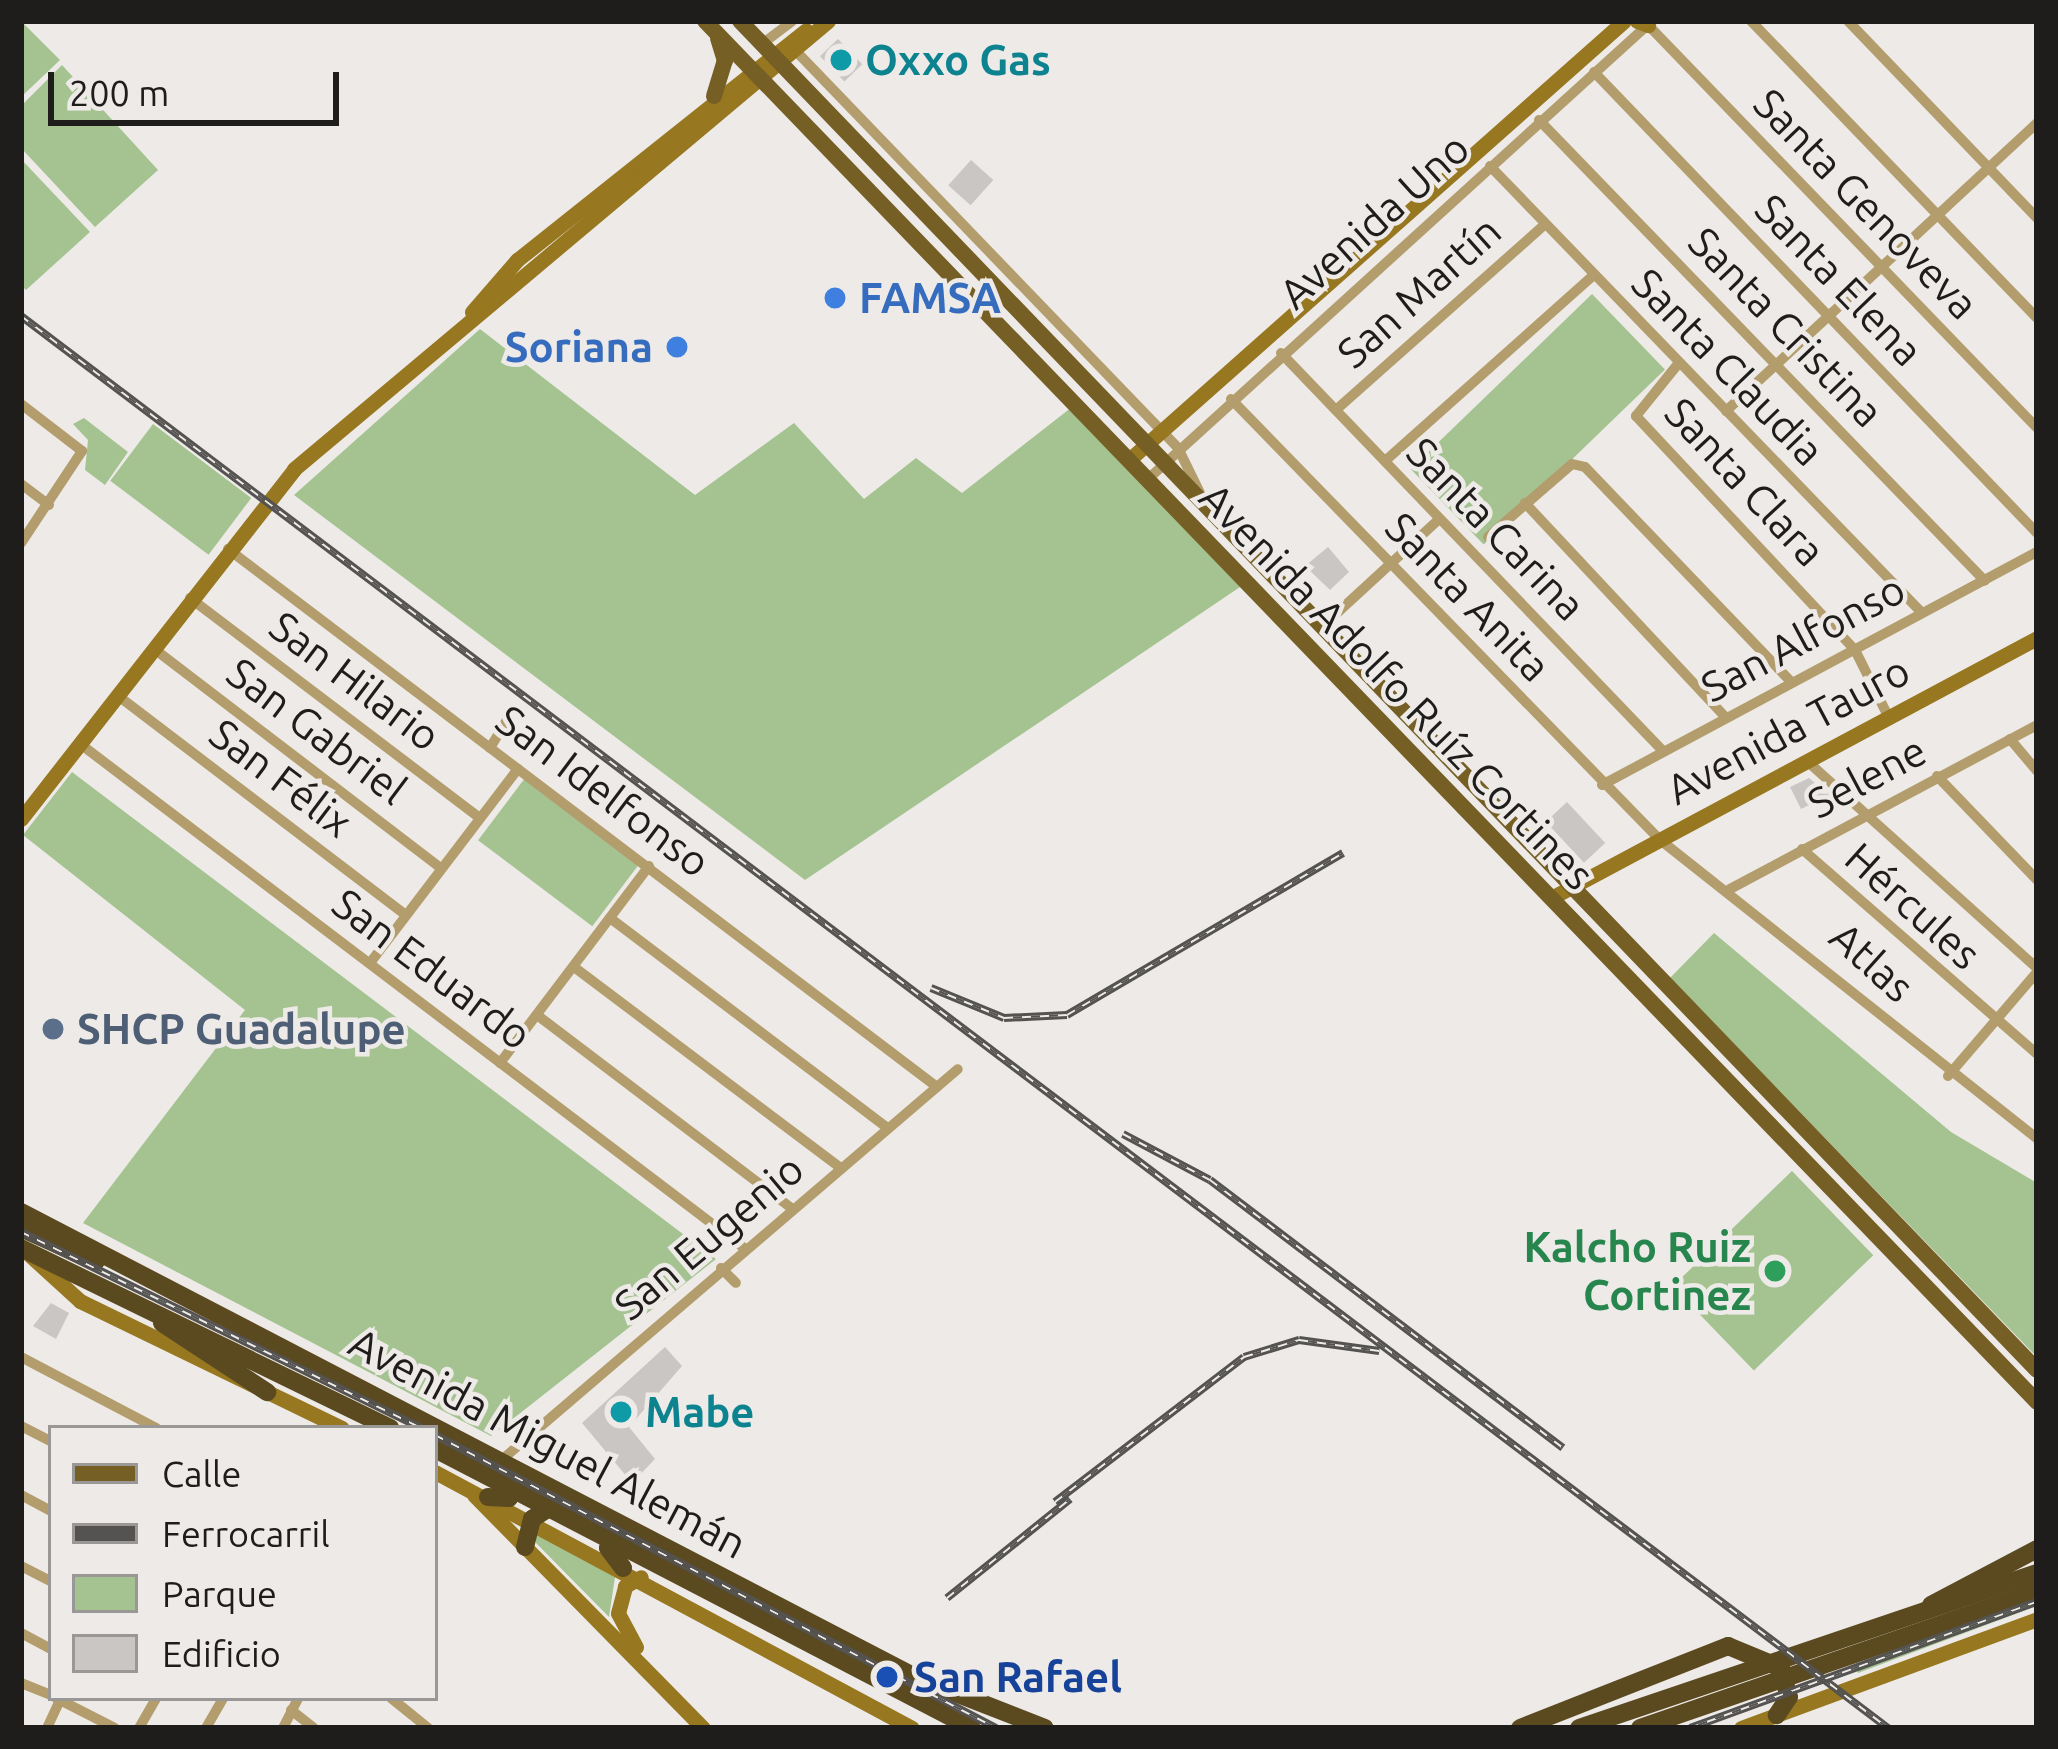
<!DOCTYPE html>
<html>
<head>
<meta charset="utf-8">
<style>
  body { margin:0 }
  #map { position:relative; width:2058px; height:1749px; overflow:hidden; background:#edeae7; font-family:Ubuntu,sans-serif }
  div>[style] { position:absolute }
  [style*='--x'] { left:calc(var(--x)*1px); top:calc(var(--y)*1px); width:calc(var(--w)*1px); rotate:calc(var(--a)*1deg) }
  .green>* { inset:0; background:#a4c391; transform-origin:0 0 }
  .building>* { inset:0; background:#cac6c3; transform-origin:0 0 }
  .street>* { height:10px; margin:-5px; padding:0 5px; transform-origin:5px; border-radius:5px; background:#b39d6c }
  .secondary>* { height:15px; margin:-7.5px; padding:0 7.5px; transform-origin:7.5px; border-radius:7.5px; background:#977720 }
  .primary>* { height:16px; margin:-8px; padding:0 8px; transform-origin:8px; border-radius:8px; background:#765f25 }
  .highway>* { height:18px; margin:-9px; padding:0 9px; transform-origin:9px; border-radius:9px; background:#5b4a20 }
  .rail>* { height:8px; margin-top:-4px; transform-origin:0; background:repeating-linear-gradient(90deg,#edeae7 0 9px,#545351 0 18px); box-sizing:border-box; border-block:3px solid #545351 }
  .dots>* { width:33px; height:33px; translate:-50% -50%; box-sizing:border-box; border:6px solid #edeae7; border-radius:50% }
  span { translate:-50% -50%; white-space:nowrap; text-align:center; line-height:1.15; -webkit-text-stroke:9px #edeae7; paint-order:stroke }
  .culture-label { font-size:42px; color:#0d838f; font-weight:700 }
  .left { translate:0 -50%; text-align:left }
  .street-label { font-size:42px; color:#1e1d1c }
  .shop-label { font-size:42px; color:#366cbe; font-weight:700 }
  .right { translate:-100% -50%; text-align:right }
  .service-label { font-size:42px; color:#4e5e75; font-weight:700 }
  .leisure-label { font-size:42px; color:#27864d; font-weight:700 }
  .transit-label { font-size:42px; color:#164399; font-weight:700 }
  .frame { position:absolute; inset:0; border:24px solid #1e1d1c; pointer-events:none }
  .legend { position:absolute; left:48px; top:1425px; width:390px; height:276px; box-sizing:border-box; background:#edeae7; border:3px solid #9a9896; margin:0; padding:15px 21px; list-style:none; font-size:36px; color:#1e1d1c }
  .legend li { display:flex; align-items:center; gap:24px; height:60px }
  .legend b { width:60px; border:3px solid #9a9896 }
  .scale { position:absolute; left:48px; top:72px; width:291px; height:54px; box-sizing:border-box; border:6px solid #1e1d1c; border-top:0; padding-left:15px; font-size:36px; line-height:42px; white-space:nowrap; color:#1e1d1c; -webkit-text-stroke:9px #edeae7; paint-order:stroke }
</style>
</head>
<body>
<div id="map">
  <div class="green">
    <i style="clip-path:polygon(21px 21px,60px 60px,21px 97px)"></i>
    <i style="clip-path:polygon(62px 65px,158px 170px,95px 227px,21px 148px,21px 106px)"></i>
    <i style="clip-path:polygon(21px 159px,90px 232px,26px 290px,21px 285px)"></i>
    <i style="left:1592px;top:294px;width:105px;height:252px;rotate:46deg"></i>
    <i style="clip-path:polygon(480px 329px,695px 495px,794px 423px,864px 499px,916px 458px,962px 493px,1072px 407px,1243px 585px,805px 880px,294px 495px)"></i>
    <i style="clip-path:polygon(84px 418px,128px 452px,105px 485px,85px 470px,88px 440px,73px 424px)"></i>
    <i style="left:153px;top:424px;width:123px;height:71px;rotate:37deg"></i>
    <i style="clip-path:polygon(72px 772px,716px 1259px,491px 1436px,83px 1223px,245px 1010px,23px 835px)"></i>
    <i style="left:525px;top:778px;width:143px;height:78px;rotate:37deg"></i>
    <i style="clip-path:polygon(1714px 933px,1951px 1132px,2037px 1183px,2037px 1357px,1670px 978px)"></i>
    <i style="left:1792px;top:1171px;width:117px;height:166px;rotate:46deg"></i>
    <i style="clip-path:polygon(534px 1532px,615px 1577px,609px 1617px,536px 1543px)"></i>
    <i style="clip-path:polygon(2037px 1599px,2037px 1606px,1858px 1673px,1854px 1664px)"></i>
  </div>
  <div class="building">
    <i style="left:838px;top:39px;width:35px;height:25px;rotate:46deg"></i>
    <i style="left:971px;top:160px;width:30px;height:34px;rotate:42deg"></i>
    <i style="clip-path:polygon(1328px 547px,1349px 572px,1330px 590px,1305px 566px)"></i>
    <i style="clip-path:polygon(1809px 778px,1830px 795px,1801px 809px,1790px 787px)"></i>
    <i style="left:1567px;top:802px;width:56px;height:29px;rotate:47deg"></i>
    <i style="clip-path:polygon(51px 1303px,69px 1313px,56px 1339px,33px 1326px)"></i>
    <i style="clip-path:polygon(665px 1347px,682px 1366px,629px 1427px,655px 1459px,632px 1483px,582px 1423px)"></i>
  </div>
  <div class="street">
    <i style="--x:1751;--y:21;--w:412;--a:46.1"></i>
    <i style="--x:1848;--y:21;--w:273;--a:46.2"></i>
    <i style="--x:1648;--y:25;--w:560;--a:46.01"></i>
    <i style="--x:762;--y:44;--w:38;--a:-37"></i>
    <i style="--x:793;--y:48;--w:555;--a:46.09"></i>
    <i style="--x:1178;--y:448;--w:50;--a:63.9"></i>
    <i style="--x:1594;--y:72;--w:639;--a:46.14"></i>
    <i style="--x:1539;--y:120;--w:641;--a:45.95"></i>
    <i style="--x:1490;--y:166;--w:620;--a:45.98"></i>
    <i style="--x:1281;--y:353;--w:552;--a:46.18"></i>
    <i style="--x:1678;--y:364;--w:67;--a:128.9"></i>
    <i style="--x:1636;--y:416;--w:320;--a:46.9"></i>
    <i style="--x:1855;--y:650;--w:74;--a:63.4"></i>
    <i style="--x:1231;--y:399;--w:614;--a:45.79"></i>
    <i style="--x:1659;--y:839;--w:483;--a:38.4"></i>
    <i style="--x:21;--y:404;--w:77;--a:37.6"></i>
    <i style="--x:82;--y:451;--w:110;--a:123.5"></i>
    <i style="--x:1337;--y:409;--w:277;--a:-41.6"></i>
    <i style="--x:1726;--y:411;--w:424;--a:-42.8"></i>
    <i style="--x:1385;--y:461;--w:278;--a:-41.7"></i>
    <i style="--x:1148;--y:479;--w:681;--a:-42.26"></i>
    <i style="--x:21;--y:484;--w:35;--a:37"></i>
    <i style="--x:1525;--y:503;--w:293;--a:46.9"></i>
    <i style="--x:1488;--y:537;--w:111;--a:-41"></i>
    <i style="--x:1572;--y:464;--w:13;--a:13"></i>
    <i style="--x:1585;--y:467;--w:298;--a:46.2"></i>
    <i style="--x:228;--y:549;--w:890;--a:37.19"></i>
    <i style="--x:190;--y:598;--w:363;--a:37.2"></i>
    <i style="--x:1325;--y:624;--w:155;--a:-42.6"></i>
    <i style="--x:153;--y:648;--w:362;--a:37.4"></i>
    <i style="--x:117;--y:695;--w:363;--a:37.3"></i>
    <i style="--x:2010;--y:739;--w:42;--a:49.8"></i>
    <i style="--x:79;--y:743;--w:835;--a:37.21"></i>
    <i style="--x:490;--y:748;--w:33;--a:-59"></i>
    <i style="--x:1807;--y:761;--w:309;--a:42"></i>
    <i style="--x:1937;--y:776;--w:144;--a:46.1"></i>
    <i style="--x:1602;--y:785;--w:493;--a:-28.2"></i>
    <i style="--x:1802;--y:849;--w:312;--a:41.1"></i>
    <i style="--x:1730;--y:889;--w:348;--a:-28.1"></i>
    <i style="--x:610;--y:918;--w:348;--a:37.1"></i>
    <i style="--x:370;--y:963;--w:244;--a:-52.7"></i>
    <i style="--x:574;--y:967;--w:334;--a:37"></i>
    <i style="--x:537;--y:1015;--w:319;--a:37.2"></i>
    <i style="--x:500;--y:1063;--w:247;--a:-52.9"></i>
    <i style="--x:1948;--y:1076;--w:137;--a:-49.4"></i>
    <i style="--x:721;--y:1268;--w:21;--a:45"></i>
    <i style="--x:21;--y:1357;--w:153;--a:27.7"></i>
    <i style="--x:21;--y:1426;--w:34;--a:27"></i>
    <i style="--x:505;--y:1457;--w:596;--a:-40.58"></i>
    <i style="--x:21;--y:1495;--w:34;--a:28"></i>
    <i style="--x:21;--y:1566;--w:34;--a:27"></i>
    <i style="--x:21;--y:1633;--w:34;--a:28"></i>
    <i style="--x:21;--y:1683;--w:32;--a:22"></i>
    <i style="--x:56;--y:1698;--w:66;--a:27"></i>
    <i style="--x:391;--y:1698;--w:48;--a:39"></i>
    <i style="--x:291;--y:1710;--w:29;--a:38"></i>
    <i style="--x:47;--y:1728;--w:31;--a:-65"></i>
    <i style="--x:139;--y:1728;--w:34;--a:-60"></i>
    <i style="--x:206;--y:1728;--w:34;--a:-60"></i>
    <i style="--x:283;--y:1728;--w:34;--a:-63"></i>
  </div>
  <div class="secondary">
    <i style="--x:1637;--y:21;--w:12;--a:20"></i>
    <i style="--x:472;--y:312;--w:69;--a:-49.1"></i>
    <i style="--x:517;--y:260;--w:369;--a:-38.5"></i>
    <i style="--x:1130;--y:459;--w:660;--a:-41.56"></i>
    <i style="--x:21;--y:819;--w:444;--a:-52"></i>
    <i style="--x:294;--y:469;--w:697;--a:-40"></i>
    <i style="--x:1551;--y:898;--w:551;--a:-28.15"></i>
    <i style="--x:22;--y:1248;--w:79;--a:42.4"></i>
    <i style="--x:80;--y:1301;--w:291;--a:25.9"></i>
    <i style="--x:435;--y:1472;--w:541;--a:28.22"></i>
    <i style="--x:474;--y:1495;--w:327;--a:45.5"></i>
    <i style="--x:636;--y:1647;--w:38;--a:-118"></i>
    <i style="--x:618;--y:1613;--w:28;--a:-75"></i>
    <i style="--x:625;--y:1586;--w:18;--a:-29"></i>
    <i style="--x:1741;--y:1728;--w:315;--a:-20.2"></i>
  </div>
  <div class="primary">
    <i style="--x:705;--y:21;--w:1919;--a:46.03"></i>
    <i style="--x:740;--y:21;--w:1871;--a:46.13"></i>
    <i style="--x:714;--y:96;--w:37;--a:-73"></i>
    <i style="--x:725;--y:61;--w:24;--a:-107"></i>
  </div>
  <div class="highway">
    <i style="--x:21;--y:1212;--w:1010;--a:27.48"></i>
    <i style="--x:917;--y:1678;--w:137;--a:21.3"></i>
    <i style="--x:21;--y:1228;--w:82;--a:24.4"></i>
    <i style="--x:21;--y:1248;--w:411;--a:26"></i>
    <i style="--x:162;--y:1323;--w:126;--a:33.3"></i>
    <i style="--x:435;--y:1449;--w:605;--a:27.45"></i>
    <i style="--x:488;--y:1497;--w:21;--a:3"></i>
    <i style="--x:509;--y:1498;--w:21;--a:-59"></i>
    <i style="--x:614;--y:1534;--w:15;--a:113"></i>
    <i style="--x:608;--y:1548;--w:25;--a:53"></i>
    <i style="--x:525;--y:1547;--w:29;--a:-76"></i>
    <i style="--x:532;--y:1519;--w:27;--a:-33"></i>
    <i style="--x:1931;--y:1605;--w:120;--a:-27.8"></i>
    <i style="--x:1520;--y:1728;--w:224;--a:-21.5"></i>
    <i style="--x:1728;--y:1646;--w:57;--a:22.5"></i>
    <i style="--x:1781;--y:1668;--w:30;--a:75"></i>
    <i style="--x:1789;--y:1697;--w:22;--a:124"></i>
    <i style="--x:1579;--y:1728;--w:484;--a:-18.7"></i>
    <i style="--x:1640;--y:1728;--w:420;--a:-19"></i>
  </div>
  <div class="rail">
    <i style="--x:21;--y:316;--w:2341;--a:37.1"></i>
    <i style="--x:931;--y:988;--w:79;--a:22.3"></i>
    <i style="--x:1004;--y:1018;--w:63;--a:-2.7"></i>
    <i style="--x:1067;--y:1015;--w:320;--a:-30.4"></i>
    <i style="--x:1123;--y:1134;--w:98;--a:27.9"></i>
    <i style="--x:1210;--y:1180;--w:443;--a:37.2"></i>
    <i style="--x:21;--y:1232;--w:445;--a:26.1"></i>
    <i style="--x:435;--y:1435;--w:633;--a:27.58"></i>
    <i style="--x:1055;--y:1502;--w:238;--a:-37.5"></i>
    <i style="--x:1244;--y:1357;--w:58;--a:-17.2"></i>
    <i style="--x:1299;--y:1340;--w:81;--a:7.8"></i>
    <i style="--x:947;--y:1598;--w:158;--a:-38.8"></i>
    <i style="--x:1690;--y:1728;--w:369;--a:-20"></i>
  </div>
  <div class="dots">
    <i style="left:841px;top:60px;background:#0f9aa8"></i>
    <i style="left:835px;top:298px;background:#3f7fe0"></i>
    <i style="left:677px;top:347px;background:#3f7fe0"></i>
    <i style="left:53px;top:1029px;background:#5c6f8a"></i>
    <i style="left:1775px;top:1271px;background:#2e9e5b"></i>
    <i style="left:621px;top:1412px;background:#0f9aa8"></i>
    <i style="left:887px;top:1677px;background:#1a4fb4"></i>
  </div>
  <div class="culture-label">
    <span class="left" style="left:865px;top:60px">Oxxo Gas</span>
    <span class="left" style="left:645px;top:1412px">Mabe</span>
  </div>
  <div class="street-label">
    <span style="left:1866px;top:204px;rotate:46deg">Santa Genoveva</span>
    <span style="left:1374px;top:221px;rotate:-42deg">Avenida Uno</span>
    <span style="left:1839px;top:280px;rotate:46deg">Santa Elena</span>
    <span style="left:1419px;top:292px;rotate:-42deg">San Martín</span>
    <span style="left:1786px;top:327px;rotate:46deg">Santa Cristina</span>
    <span style="left:1728px;top:367px;rotate:46deg">Santa Claudia</span>
    <span style="left:1745px;top:482px;rotate:47deg">Santa Clara</span>
    <span style="left:1496px;top:529px;rotate:46deg">Santa Carina</span>
    <span style="left:1468px;top:597px;rotate:46deg">Santa Anita</span>
    <span style="left:1803px;top:638px;rotate:-28deg">San Alfonso</span>
    <span style="left:355px;top:681px;rotate:37deg">San Hilario</span>
    <span style="left:1397px;top:686px;rotate:46deg">Avenida Adolfo Ruíz Cortines</span>
    <span style="left:1788px;top:730px;rotate:-28deg">Avenida Tauro</span>
    <span style="left:317px;top:731px;rotate:37deg">San Gabriel</span>
    <span style="left:1867px;top:777px;rotate:-28deg">Selene</span>
    <span style="left:281px;top:778px;rotate:37deg">San Félix</span>
    <span style="left:603px;top:791px;rotate:37deg">San Idelfonso</span>
    <span style="left:1913px;top:906px;rotate:42deg">Hércules</span>
    <span style="left:1872px;top:962px;rotate:42deg">Atlas</span>
    <span style="left:432px;top:969px;rotate:37deg">San Eduardo</span>
    <span style="left:709px;top:1237px;rotate:-40deg">San Eugenio</span>
    <span style="left:548px;top:1443px;rotate:28deg">Avenida Miguel Alemán</span>
  </div>
  <div class="shop-label">
    <span class="left" style="left:859px;top:298px">FAMSA</span>
    <span class="right" style="left:653px;top:347px">Soriana</span>
  </div>
  <div class="service-label">
    <span class="left" style="left:77px;top:1029px">SHCP Guadalupe</span>
  </div>
  <div class="leisure-label">
    <span class="right" style="left:1751px;top:1271px">Kalcho Ruiz<br>Cortinez</span>
  </div>
  <div class="transit-label">
    <span class="left" style="left:914px;top:1677px">San Rafael</span>
  </div>
  <div class="frame"></div>
  <ul class="legend">
  <li><b style="height:15px;background:#765f25"></b>Calle</li>
  <li><b style="height:15px;background:#545351"></b>Ferrocarril</li>
  <li><b style="height:33px;background:#a4c391"></b>Parque</li>
  <li><b style="height:33px;background:#cac6c3"></b>Edificio</li>
  </ul>
  <div class="scale">200 m</div>
</div>
</body>
</html>
